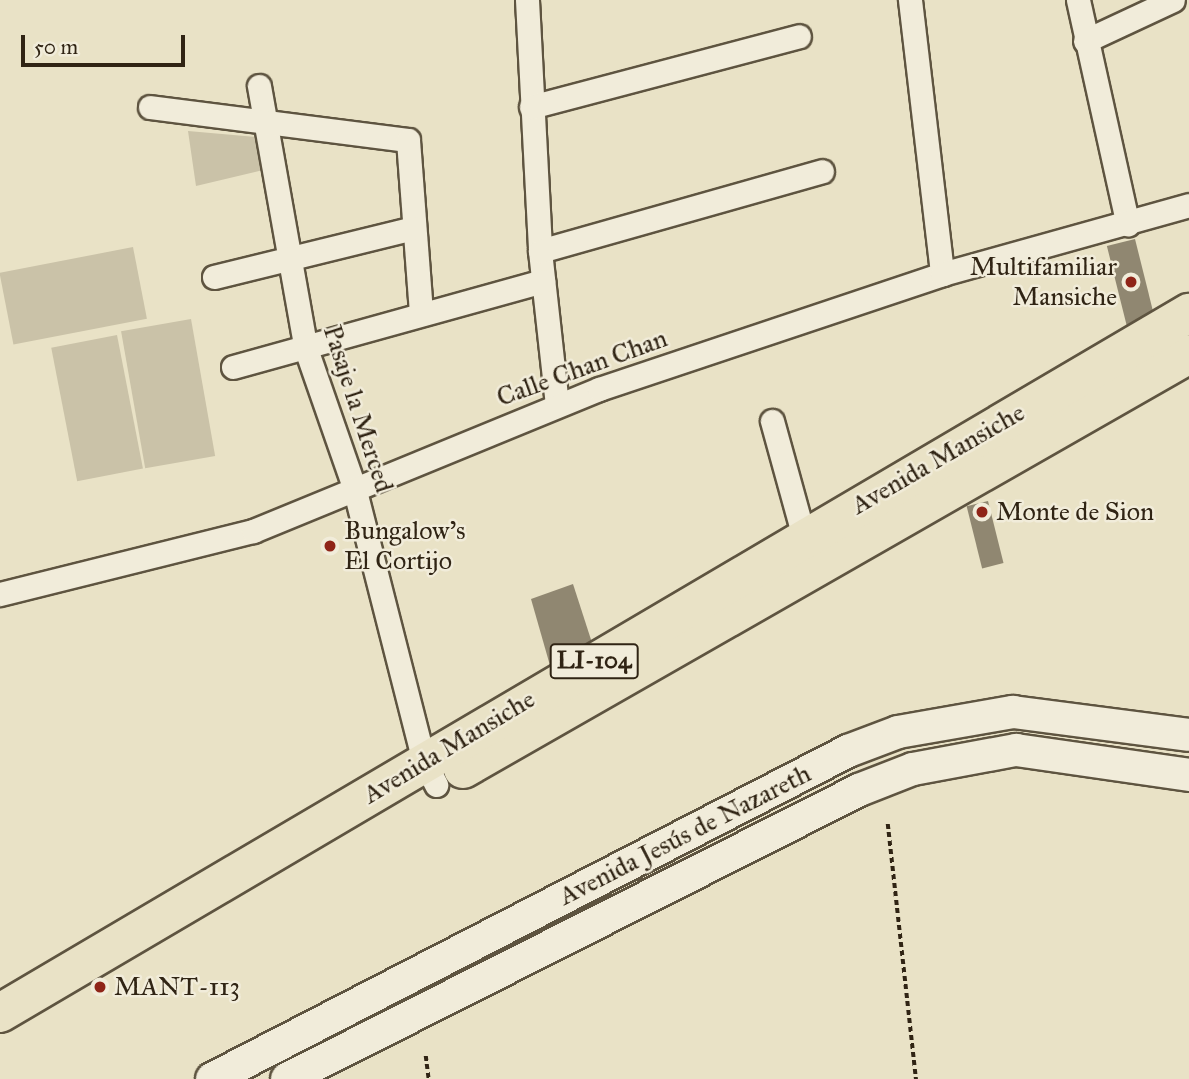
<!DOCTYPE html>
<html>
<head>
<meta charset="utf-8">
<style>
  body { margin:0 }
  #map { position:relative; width:1189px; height:1079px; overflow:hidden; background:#e9e2c6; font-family:"IM FELL Great Primer",serif }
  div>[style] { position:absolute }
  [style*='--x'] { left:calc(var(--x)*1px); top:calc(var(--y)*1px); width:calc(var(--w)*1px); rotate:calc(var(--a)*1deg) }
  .green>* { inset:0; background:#cac2a8; transform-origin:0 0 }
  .building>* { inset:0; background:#908771; transform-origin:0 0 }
  .path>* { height:3.5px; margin-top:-1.75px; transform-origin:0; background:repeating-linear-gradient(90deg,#302414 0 5px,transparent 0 8.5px) }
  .roads { filter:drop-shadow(2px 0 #5e5440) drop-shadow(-2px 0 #5e5440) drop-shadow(0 2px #5e5440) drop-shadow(0 -2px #5e5440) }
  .street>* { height:23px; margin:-11.5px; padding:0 11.5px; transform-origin:11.5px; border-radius:11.5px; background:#f1ecda }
  .secondary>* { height:32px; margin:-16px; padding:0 16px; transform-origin:16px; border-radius:16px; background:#f1ecda }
  .highway>* { height:38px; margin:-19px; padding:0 19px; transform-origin:19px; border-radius:19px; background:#e9e2c6 }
  .dots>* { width:19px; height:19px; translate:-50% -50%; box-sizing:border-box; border:4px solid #f1ecda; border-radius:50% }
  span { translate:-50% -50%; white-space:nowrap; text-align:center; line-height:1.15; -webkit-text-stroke:5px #f1ecda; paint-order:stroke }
  .shield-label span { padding:2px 5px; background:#f1ecda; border:2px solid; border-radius:5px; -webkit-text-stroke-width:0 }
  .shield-label { font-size:24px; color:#302414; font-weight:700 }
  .poi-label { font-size:26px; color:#302414 }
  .right { translate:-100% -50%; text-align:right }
  .left { translate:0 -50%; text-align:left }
  .street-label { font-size:26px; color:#302414 }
  .scale { position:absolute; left:21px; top:35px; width:164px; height:32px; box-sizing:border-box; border:4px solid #302414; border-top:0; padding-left:9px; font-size:21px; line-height:24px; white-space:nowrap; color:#302414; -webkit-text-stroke:5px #f1ecda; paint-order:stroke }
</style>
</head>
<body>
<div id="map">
  <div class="green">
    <i style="clip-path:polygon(188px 131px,257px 137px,263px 170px,196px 186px)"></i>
    <i style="left:133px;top:247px;width:73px;height:136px;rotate:79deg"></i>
    <i style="left:191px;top:319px;width:139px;height:71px;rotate:80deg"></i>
    <i style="left:117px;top:335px;width:136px;height:67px;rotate:79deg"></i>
  </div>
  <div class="building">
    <i style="left:1135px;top:239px;width:82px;height:29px;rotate:76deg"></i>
    <i style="left:988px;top:501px;width:64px;height:22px;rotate:76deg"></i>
    <i style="clip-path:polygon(573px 584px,595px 652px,553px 676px,531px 599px)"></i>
  </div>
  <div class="path">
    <i style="--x:888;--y:824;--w:257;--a:83.7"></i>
    <i style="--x:426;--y:1056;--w:23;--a:83"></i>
  </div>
  <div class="roads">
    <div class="street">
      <i style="--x:527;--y:0;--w:251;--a:87"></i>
      <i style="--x:540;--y:251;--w:155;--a:83.7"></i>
      <i style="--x:910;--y:0;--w:276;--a:83.3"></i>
      <i style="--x:1078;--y:0;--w:230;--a:77.5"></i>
      <i style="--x:1085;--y:41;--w:97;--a:-25"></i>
      <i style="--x:259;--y:86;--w:267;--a:79.9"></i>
      <i style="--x:306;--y:349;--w:146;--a:70.8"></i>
      <i style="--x:354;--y:487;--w:283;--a:75.7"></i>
      <i style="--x:424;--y:761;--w:27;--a:63"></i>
      <i style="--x:150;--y:107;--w:260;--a:7.3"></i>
      <i style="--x:408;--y:140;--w:174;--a:85.7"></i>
      <i style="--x:531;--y:107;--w:277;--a:-14.8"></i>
      <i style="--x:540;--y:251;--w:293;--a:-15.8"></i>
      <i style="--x:214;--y:277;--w:205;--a:-13.8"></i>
      <i style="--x:233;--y:367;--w:322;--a:-15.5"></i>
      <i style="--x:772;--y:421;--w:120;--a:74.6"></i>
      <i style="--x:0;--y:594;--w:261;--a:-14"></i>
      <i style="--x:253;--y:531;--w:374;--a:-22.3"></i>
      <i style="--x:599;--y:389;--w:362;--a:-18.5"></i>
      <i style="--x:942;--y:274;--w:256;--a:-15.6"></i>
    </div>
    <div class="secondary">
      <i style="--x:212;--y:1079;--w:716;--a:-27.28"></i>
      <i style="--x:848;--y:751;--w:53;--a:-20.8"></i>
      <i style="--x:898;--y:732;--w:117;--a:-9.9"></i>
      <i style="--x:1013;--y:712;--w:177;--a:7.4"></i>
      <i style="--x:287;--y:1079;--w:641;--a:-26.8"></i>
      <i style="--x:859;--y:790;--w:58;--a:-21.3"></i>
      <i style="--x:913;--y:769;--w:105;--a:-10.5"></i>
      <i style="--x:1016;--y:750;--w:175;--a:8.2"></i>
    </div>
    <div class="highway">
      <i style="--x:463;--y:769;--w:836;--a:-29.75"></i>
      <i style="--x:0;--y:1013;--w:1380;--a:-30.49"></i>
    </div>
  </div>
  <div class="dots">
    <i style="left:1131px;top:282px;background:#8f2418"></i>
    <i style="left:982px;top:512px;background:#8f2418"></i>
    <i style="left:330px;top:546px;background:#8f2418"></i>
    <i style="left:100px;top:987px;background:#8f2418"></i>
  </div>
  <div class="shield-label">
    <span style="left:594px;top:661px">LI-104</span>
  </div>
  <div class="poi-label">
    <span class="right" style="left:1117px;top:282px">Multifamiliar<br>Mansiche</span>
    <span class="left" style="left:996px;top:512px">Monte de Sion</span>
    <span class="left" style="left:344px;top:546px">Bungalow's<br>El Cortijo</span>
    <span class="left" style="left:114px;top:987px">MANT-113</span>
  </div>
  <div class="street-label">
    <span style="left:582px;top:368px;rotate:-20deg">Calle Chan Chan</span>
    <span style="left:358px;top:409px;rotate:72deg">Pasaje la Merced</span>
    <span style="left:938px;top:459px;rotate:-30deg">Avenida Mansiche</span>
    <span style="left:449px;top:747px;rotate:-31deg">Avenida Mansiche</span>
    <span style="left:685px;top:835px;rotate:-27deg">Avenida Jesús de Nazareth</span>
  </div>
  <div class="scale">50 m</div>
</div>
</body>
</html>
